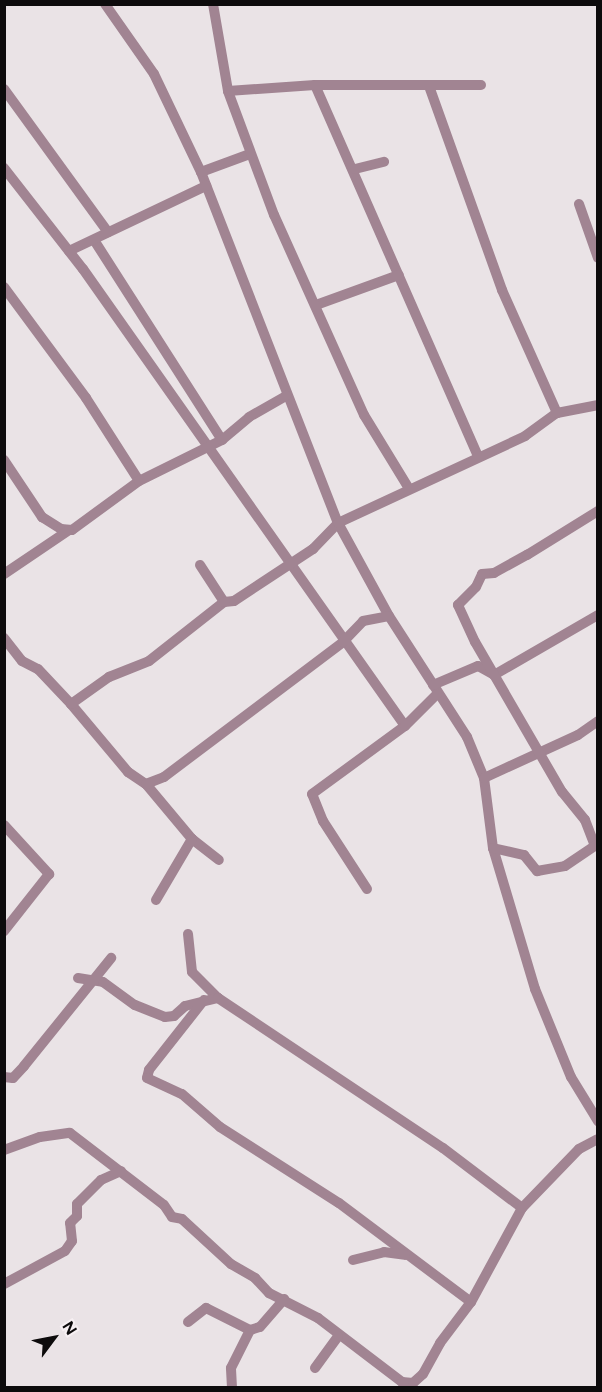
<!DOCTYPE html>
<html>
<head>
<meta charset="utf-8">
<style>
  body { margin:0 }
  #map { position:relative; width:602px; height:1392px; overflow:hidden; background:#eae3e6; font-family:Figtree,sans-serif }
  div>[style] { position:absolute }
  [style*='--x'] { left:calc(var(--x)*1px); top:calc(var(--y)*1px); width:calc(var(--w)*1px); rotate:calc(var(--a)*1deg) }
  .minor>* { height:10px; margin:-5px; padding:0 5px; transform-origin:5px; border-radius:5px; background:#a18492 }
  span { translate:-50% -50%; white-space:nowrap; text-align:center; line-height:1.15; -webkit-text-stroke:4.5px #f7f0f3; paint-order:stroke }
  .frame { position:absolute; inset:0; border:6px solid #0d0b0c; pointer-events:none }
  .north { position:absolute; left:24px; top:1308px; width:60px; height:60px; -webkit-text-stroke:4px #f7f0f3; paint-order:stroke; rotate:58deg; font-size:16px; font-weight:700; line-height:24px; text-align:center; color:#0d0b0c }
  .north::after { content:''; display:block; margin:auto; width:21px; height:27px; background:#0d0b0c; clip-path:polygon(50% 0,100% 100%,50% 72%,0 100%) }
</style>
</head>
<body>
<div id="map">
  <div class="minor">
    <i style="--x:105;--y:4;--w:85;--a:55"></i>
    <i style="--x:154;--y:74;--w:109;--a:64.4"></i>
    <i style="--x:201;--y:172;--w:377;--a:68.7"></i>
    <i style="--x:338;--y:523;--w:106;--a:61.3"></i>
    <i style="--x:389;--y:616;--w:144;--a:57.2"></i>
    <i style="--x:467;--y:737;--w:44;--a:67.5"></i>
    <i style="--x:484;--y:778;--w:71;--a:82.7"></i>
    <i style="--x:493;--y:848;--w:147;--a:73.4"></i>
    <i style="--x:535;--y:989;--w:95;--a:67.8"></i>
    <i style="--x:571;--y:1077;--w:52;--a:58.5"></i>
    <i style="--x:213;--y:4;--w:88;--a:80.2"></i>
    <i style="--x:315;--y:85;--w:405;--a:66.3"></i>
    <i style="--x:429;--y:86;--w:217;--a:70.3"></i>
    <i style="--x:502;--y:290;--w:135;--a:65.9"></i>
    <i style="--x:4;--y:89;--w:177;--a:54"></i>
    <i style="--x:4;--y:168;--w:128;--a:52"></i>
    <i style="--x:83;--y:269;--w:559;--a:54.83"></i>
    <i style="--x:355;--y:169;--w:30;--a:-14"></i>
    <i style="--x:201;--y:172;--w:52;--a:-20.2"></i>
    <i style="--x:579;--y:204;--w:57;--a:70.6"></i>
    <i style="--x:94;--y:240;--w:237;--a:57.4"></i>
    <i style="--x:69;--y:251;--w:152;--a:-25.4"></i>
    <i style="--x:4;--y:287;--w:138;--a:53.5"></i>
    <i style="--x:86;--y:398;--w:98;--a:57.4"></i>
    <i style="--x:316;--y:305;--w:88;--a:-19.9"></i>
    <i style="--x:4;--y:460;--w:69;--a:56.3"></i>
    <i style="--x:42;--y:517;--w:22;--a:32"></i>
    <i style="--x:61;--y:529;--w:11;--a:5"></i>
    <i style="--x:72;--y:530;--w:83;--a:-36.2"></i>
    <i style="--x:139;--y:481;--w:93;--a:-26.3"></i>
    <i style="--x:222;--y:440;--w:35;--a:-40"></i>
    <i style="--x:249;--y:417;--w:43;--a:-29.6"></i>
    <i style="--x:408;--y:487;--w:84;--a:-121.4"></i>
    <i style="--x:364;--y:415;--w:219;--a:-114.2"></i>
    <i style="--x:274;--y:215;--w:132;--a:-110.4"></i>
    <i style="--x:228;--y:91;--w:87;--a:-3.9"></i>
    <i style="--x:315;--y:85;--w:166;--a:0"></i>
    <i style="--x:200;--y:565;--w:44;--a:57"></i>
    <i style="--x:4;--y:574;--w:78;--a:-34.1"></i>
    <i style="--x:4;--y:638;--w:29;--a:52"></i>
    <i style="--x:22;--y:661;--w:18;--a:27"></i>
    <i style="--x:38;--y:669;--w:48;--a:46.7"></i>
    <i style="--x:71;--y:704;--w:89;--a:50"></i>
    <i style="--x:128;--y:772;--w:22;--a:34"></i>
    <i style="--x:146;--y:784;--w:72;--a:50.1"></i>
    <i style="--x:192;--y:839;--w:34;--a:38"></i>
    <i style="--x:433;--y:685;--w:49;--a:-22.9"></i>
    <i style="--x:478;--y:666;--w:18;--a:29"></i>
    <i style="--x:494;--y:675;--w:120;--a:-30"></i>
    <i style="--x:71;--y:704;--w:47;--a:-35.4"></i>
    <i style="--x:109;--y:677;--w:43;--a:-21.8"></i>
    <i style="--x:149;--y:661;--w:95;--a:-38.2"></i>
    <i style="--x:224;--y:602;--w:10;--a:-6"></i>
    <i style="--x:234;--y:601;--w:95;--a:-33.4"></i>
    <i style="--x:313;--y:549;--w:36;--a:-46"></i>
    <i style="--x:338;--y:523;--w:206;--a:-24.9"></i>
    <i style="--x:525;--y:436;--w:39;--a:-36"></i>
    <i style="--x:557;--y:413;--w:42;--a:-11"></i>
    <i style="--x:484;--y:778;--w:103;--a:-24.6"></i>
    <i style="--x:578;--y:735;--w:24;--a:-35"></i>
    <i style="--x:146;--y:784;--w:19;--a:-21"></i>
    <i style="--x:164;--y:777;--w:224;--a:-37"></i>
    <i style="--x:343;--y:642;--w:29;--a:-46"></i>
    <i style="--x:363;--y:621;--w:26;--a:-11"></i>
    <i style="--x:4;--y:825;--w:67;--a:47.4"></i>
    <i style="--x:49;--y:874;--w:73;--a:128.3"></i>
    <i style="--x:595;--y:846;--w:28;--a:-111"></i>
    <i style="--x:585;--y:820;--w:36;--a:-129"></i>
    <i style="--x:562;--y:792;--w:173;--a:-120.1"></i>
    <i style="--x:475;--y:642;--w:41;--a:-114.7"></i>
    <i style="--x:458;--y:605;--w:25;--a:-45"></i>
    <i style="--x:476;--y:587;--w:14;--a:-65"></i>
    <i style="--x:482;--y:574;--w:12;--a:-5"></i>
    <i style="--x:494;--y:573;--w:38;--a:-29"></i>
    <i style="--x:527;--y:555;--w:84;--a:-31.8"></i>
    <i style="--x:493;--y:848;--w:32;--a:13"></i>
    <i style="--x:524;--y:855;--w:21;--a:51"></i>
    <i style="--x:537;--y:871;--w:28;--a:-10"></i>
    <i style="--x:565;--y:866;--w:40;--a:-34"></i>
    <i style="--x:367;--y:889;--w:81;--a:-122.9"></i>
    <i style="--x:323;--y:821;--w:29;--a:-112"></i>
    <i style="--x:312;--y:794;--w:115;--a:-36.2"></i>
    <i style="--x:405;--y:726;--w:45;--a:-45"></i>
    <i style="--x:156;--y:900;--w:71;--a:-59.5"></i>
    <i style="--x:188;--y:934;--w:38;--a:84"></i>
    <i style="--x:192;--y:972;--w:37;--a:45"></i>
    <i style="--x:78;--y:978;--w:25;--a:9"></i>
    <i style="--x:103;--y:982;--w:39;--a:36"></i>
    <i style="--x:135;--y:1005;--w:32;--a:22"></i>
    <i style="--x:165;--y:1017;--w:9;--a:-6"></i>
    <i style="--x:174;--y:1016;--w:15;--a:-42"></i>
    <i style="--x:185;--y:1006;--w:34;--a:-14"></i>
    <i style="--x:218;--y:998;--w:270;--a:33.7"></i>
    <i style="--x:443;--y:1148;--w:99;--a:37.2"></i>
    <i style="--x:204;--y:1000;--w:89;--a:128.2"></i>
    <i style="--x:149;--y:1070;--w:8;--a:104"></i>
    <i style="--x:147;--y:1078;--w:38;--a:25"></i>
    <i style="--x:182;--y:1094;--w:50;--a:41"></i>
    <i style="--x:220;--y:1127;--w:141;--a:32.6"></i>
    <i style="--x:339;--y:1203;--w:165;--a:36.9"></i>
    <i style="--x:4;--y:1077;--w:9;--a:6"></i>
    <i style="--x:13;--y:1078;--w:16;--a:-47"></i>
    <i style="--x:24;--y:1066;--w:139;--a:-51.1"></i>
    <i style="--x:4;--y:1150;--w:38;--a:-20"></i>
    <i style="--x:40;--y:1137;--w:30;--a:-8"></i>
    <i style="--x:70;--y:1133;--w:118;--a:37.5"></i>
    <i style="--x:164;--y:1205;--w:14;--a:56"></i>
    <i style="--x:172;--y:1217;--w:10;--a:11"></i>
    <i style="--x:182;--y:1219;--w:67;--a:42.6"></i>
    <i style="--x:231;--y:1264;--w:28;--a:30"></i>
    <i style="--x:255;--y:1278;--w:21;--a:47"></i>
    <i style="--x:269;--y:1293;--w:55;--a:27"></i>
    <i style="--x:318;--y:1318;--w:106;--a:37.3"></i>
    <i style="--x:402;--y:1382;--w:11;--a:5"></i>
    <i style="--x:413;--y:1383;--w:13;--a:-42"></i>
    <i style="--x:423;--y:1374;--w:35;--a:-61"></i>
    <i style="--x:440;--y:1343;--w:51;--a:-52.9"></i>
    <i style="--x:471;--y:1302;--w:107;--a:-61.5"></i>
    <i style="--x:522;--y:1208;--w:82;--a:-46"></i>
    <i style="--x:579;--y:1149;--w:21;--a:-28"></i>
    <i style="--x:353;--y:1260;--w:32;--a:-14"></i>
    <i style="--x:384;--y:1252;--w:21;--a:8"></i>
    <i style="--x:4;--y:1284;--w:69;--a:-28.4"></i>
    <i style="--x:65;--y:1251;--w:12;--a:-55"></i>
    <i style="--x:72;--y:1241;--w:18;--a:-96"></i>
    <i style="--x:70;--y:1223;--w:10;--a:-45"></i>
    <i style="--x:77;--y:1216;--w:12;--a:-90"></i>
    <i style="--x:77;--y:1204;--w:34;--a:-45"></i>
    <i style="--x:101;--y:1180;--w:22;--a:-24"></i>
    <i style="--x:188;--y:1322;--w:23;--a:-38"></i>
    <i style="--x:206;--y:1308;--w:49;--a:26.6"></i>
    <i style="--x:250;--y:1330;--w:10;--a:-17"></i>
    <i style="--x:260;--y:1327;--w:37;--a:-49"></i>
    <i style="--x:315;--y:1368;--w:39;--a:-54"></i>
    <i style="--x:232;--y:1388;--w:20;--a:-93"></i>
    <i style="--x:231;--y:1368;--w:42;--a:-63.4"></i>
  </div>
  <div class="frame"></div>
  <div class="north">N</div>
</div>
</body>
</html>
